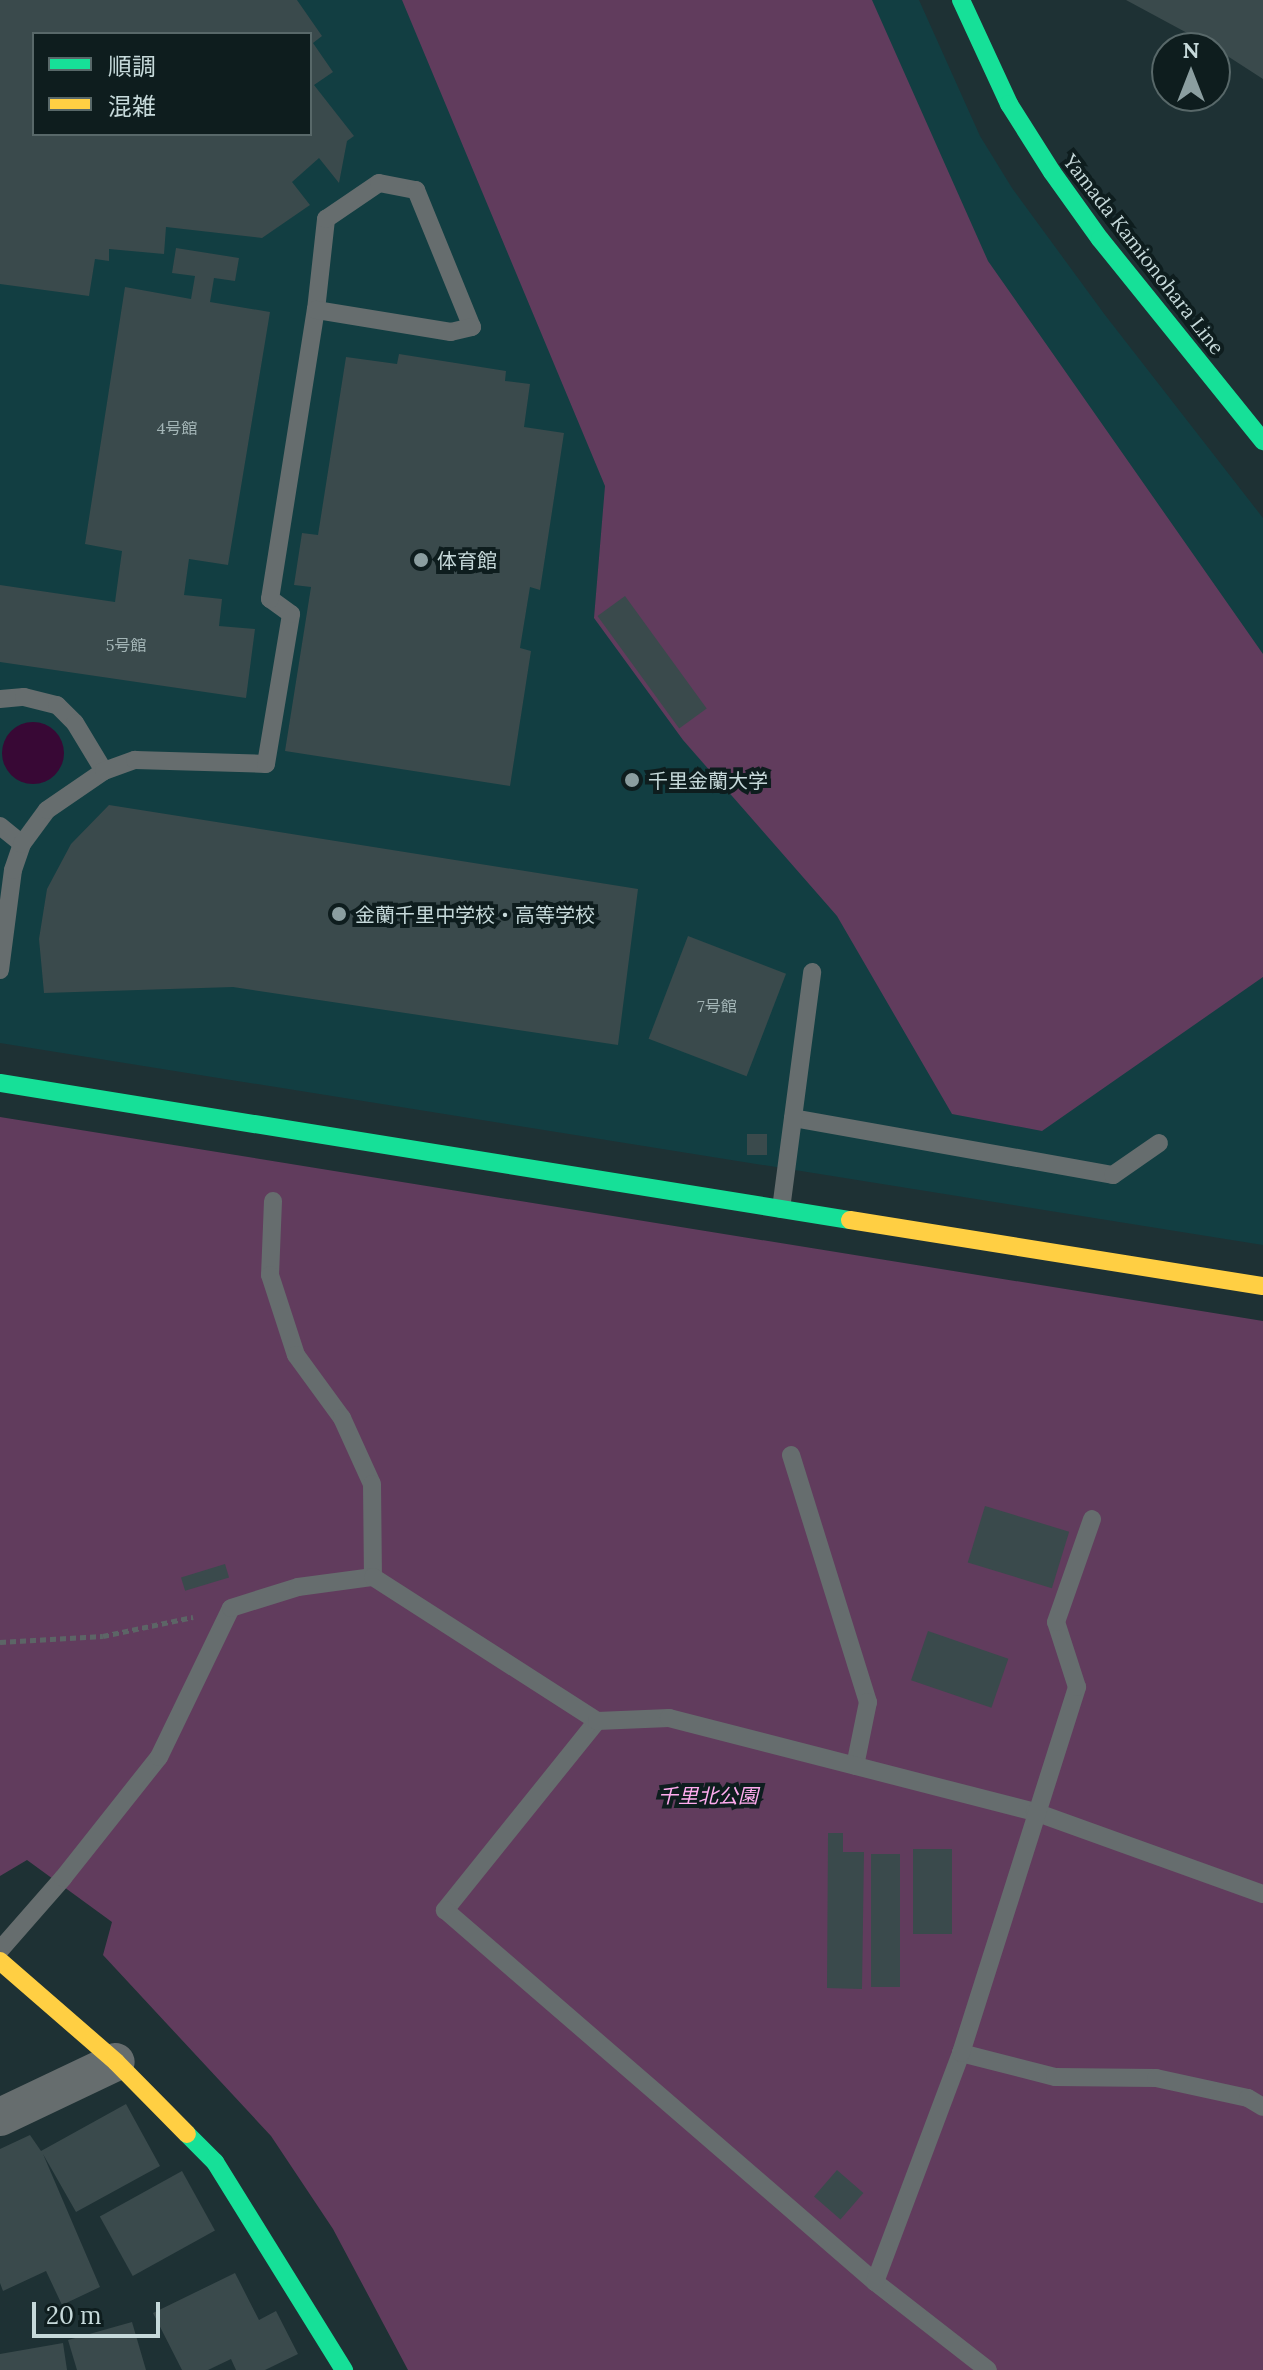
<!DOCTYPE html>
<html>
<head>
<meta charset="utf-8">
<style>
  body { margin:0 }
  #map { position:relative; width:1263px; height:2370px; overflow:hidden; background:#1e3134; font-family:Lora,"Noto Sans JP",serif }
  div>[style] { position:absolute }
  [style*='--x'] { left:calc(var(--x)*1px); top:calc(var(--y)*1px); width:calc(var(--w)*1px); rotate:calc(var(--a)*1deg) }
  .built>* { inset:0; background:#123e42 }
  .green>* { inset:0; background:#613c5d }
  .water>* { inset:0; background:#380835 }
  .round { border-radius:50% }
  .building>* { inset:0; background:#3a4a4c; transform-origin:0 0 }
  .path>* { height:5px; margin-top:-2.5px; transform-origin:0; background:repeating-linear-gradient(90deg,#5c6566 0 6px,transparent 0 10px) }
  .lane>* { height:18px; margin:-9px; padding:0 9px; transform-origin:9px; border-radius:9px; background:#666d6e }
  .street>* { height:38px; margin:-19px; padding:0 19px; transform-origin:19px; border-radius:19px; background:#666d6e }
  .fast>* { height:18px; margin:-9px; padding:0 9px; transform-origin:9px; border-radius:9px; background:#16e098 }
  .slow>* { height:18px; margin:-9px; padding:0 9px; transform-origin:9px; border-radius:9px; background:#ffcf43 }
  .dots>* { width:22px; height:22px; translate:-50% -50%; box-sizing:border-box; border:4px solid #0e1d1e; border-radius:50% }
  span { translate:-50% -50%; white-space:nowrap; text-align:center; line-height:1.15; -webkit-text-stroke:8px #0e1d1e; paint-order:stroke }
  .number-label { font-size:16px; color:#a3b5b6 }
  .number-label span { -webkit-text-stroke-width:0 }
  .street-label { font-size:20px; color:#c6d9da }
  .poi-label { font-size:20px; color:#c6d9da }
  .left { translate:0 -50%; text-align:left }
  .park-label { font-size:20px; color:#ffacef; font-style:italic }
  .legend { position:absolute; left:32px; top:32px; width:280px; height:104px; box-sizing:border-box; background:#0e1d1e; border:2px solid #586869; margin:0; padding:10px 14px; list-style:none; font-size:24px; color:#c6d9da }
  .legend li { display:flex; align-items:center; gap:16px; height:40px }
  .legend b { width:40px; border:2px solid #586869 }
  .north { position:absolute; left:1151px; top:32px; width:80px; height:80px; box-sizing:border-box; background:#0e1d1e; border:2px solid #586869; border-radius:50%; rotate:0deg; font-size:22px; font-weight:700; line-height:32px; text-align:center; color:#c6d9da }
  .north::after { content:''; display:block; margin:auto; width:28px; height:36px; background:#8b9ea0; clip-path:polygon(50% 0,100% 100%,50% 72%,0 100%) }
  .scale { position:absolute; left:32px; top:2302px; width:128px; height:36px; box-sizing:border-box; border:4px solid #c6d9da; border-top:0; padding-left:10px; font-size:24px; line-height:28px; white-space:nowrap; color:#c6d9da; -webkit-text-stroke:6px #0e1d1e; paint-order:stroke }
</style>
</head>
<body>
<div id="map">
  <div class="built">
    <i style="clip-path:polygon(evenodd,0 0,919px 0,980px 136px,1012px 188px,1105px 315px,1263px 518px,1263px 1245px,0 1043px,0 0,34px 34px,310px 34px,310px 134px,34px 134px,34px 34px)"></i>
  </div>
  <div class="green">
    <i style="clip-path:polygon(402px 0,872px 0,988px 261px,1263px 654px,1263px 977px,1042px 1131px,952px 1114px,837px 916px,683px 740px,594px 618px,605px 486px)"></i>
    <i style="clip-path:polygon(0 1117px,1263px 1321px,1263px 2370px,408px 2370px,333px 2229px,271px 2136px,103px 1955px,112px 1922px,27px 1860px,0 1876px)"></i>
  </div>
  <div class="water">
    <i class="round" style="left:2px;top:722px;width:62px;height:62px"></i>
  </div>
  <div class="building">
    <i style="clip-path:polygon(evenodd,0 0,297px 0,322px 36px,313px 43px,333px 72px,314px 85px,354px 136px,347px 141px,339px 183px,319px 158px,292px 182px,310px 205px,262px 238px,166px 227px,164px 254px,109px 249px,109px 261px,95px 259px,89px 296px,0 284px,0 0,34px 34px,310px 34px,310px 134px,34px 134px,34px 34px)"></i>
    <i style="clip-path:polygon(1126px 0,1263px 0,1263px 79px,1215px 48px)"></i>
    <i style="clip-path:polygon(176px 248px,239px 258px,235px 281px,214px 278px,210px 302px,270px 312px,228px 565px,189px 559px,184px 595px,222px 599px,219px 626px,255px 629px,246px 698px,0 662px,0 585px,115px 602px,122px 551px,85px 544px,125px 287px,191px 299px,195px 276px,172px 273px)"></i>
    <i style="clip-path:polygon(399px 354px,506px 371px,505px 381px,530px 384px,524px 427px,564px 433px,540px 590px,530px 587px,520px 648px,531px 651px,510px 786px,285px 751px,311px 587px,294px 585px,302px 533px,318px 535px,346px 357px,397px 364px)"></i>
    <i style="left:625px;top:596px;width:139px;height:34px;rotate:54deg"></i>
    <i style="clip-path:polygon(109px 805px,638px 889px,618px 1045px,233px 987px,44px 993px,39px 939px,47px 889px,71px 844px)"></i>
    <i style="left:688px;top:936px;width:105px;height:110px;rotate:21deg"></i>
    <i style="left:747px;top:1134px;width:20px;height:21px"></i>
    <i style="left:985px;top:1506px;width:88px;height:59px;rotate:17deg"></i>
    <i style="left:225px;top:1564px;width:14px;height:46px;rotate:73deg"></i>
    <i style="left:928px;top:1631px;width:85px;height:52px;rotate:19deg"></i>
    <i style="clip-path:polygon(828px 1833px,843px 1833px,843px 1852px,864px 1852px,862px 1989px,827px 1988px)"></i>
    <i style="left:913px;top:1849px;width:39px;height:85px"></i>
    <i style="left:871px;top:1854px;width:29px;height:133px"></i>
    <i style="clip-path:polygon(126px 2104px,160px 2166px,76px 2212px,43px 2154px,100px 2287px,62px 2305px,46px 2271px,3px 2291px,0 2283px,0 2149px,30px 2135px,41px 2151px)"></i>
    <i style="left:837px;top:2170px;width:35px;height:35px;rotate:41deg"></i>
    <i style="left:182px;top:2171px;width:68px;height:94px;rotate:61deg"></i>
    <i style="clip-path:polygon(235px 2273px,259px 2320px,276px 2311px,298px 2354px,265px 2370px,236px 2370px,231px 2359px,208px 2370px,182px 2370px,153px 2313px)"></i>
    <i style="clip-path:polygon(132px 2322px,146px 2370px,77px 2370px,68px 2340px)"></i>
    <i style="clip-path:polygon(63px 2343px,67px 2370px,0 2370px,0 2354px)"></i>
  </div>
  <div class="path">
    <i style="--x:0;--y:1642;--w:103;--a:-3.3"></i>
    <i style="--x:103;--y:1636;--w:92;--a:-11.9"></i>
  </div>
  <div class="lane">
    <i style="--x:0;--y:699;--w:24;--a:-5"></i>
    <i style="--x:24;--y:697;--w:34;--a:14"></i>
    <i style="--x:57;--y:705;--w:25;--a:45"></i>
    <i style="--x:75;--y:723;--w:56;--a:58.9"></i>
    <i style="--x:0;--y:826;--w:28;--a:39"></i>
    <i style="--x:0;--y:970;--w:101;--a:-82.6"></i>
    <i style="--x:13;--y:870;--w:28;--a:-71"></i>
    <i style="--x:22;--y:844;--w:42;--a:-53.7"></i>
    <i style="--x:47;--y:810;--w:69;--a:-34.4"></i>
    <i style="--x:104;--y:771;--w:33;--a:-20"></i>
    <i style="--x:135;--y:760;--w:131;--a:1.7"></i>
    <i style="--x:266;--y:764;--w:152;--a:-80.5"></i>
    <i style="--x:291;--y:614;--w:26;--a:-144"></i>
    <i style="--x:270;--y:599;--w:293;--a:-81"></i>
    <i style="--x:316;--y:310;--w:92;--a:-83.7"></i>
    <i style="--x:326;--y:219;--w:64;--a:-34.2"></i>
    <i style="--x:379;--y:183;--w:38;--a:11"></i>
    <i style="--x:416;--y:190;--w:148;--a:67.8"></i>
    <i style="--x:472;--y:327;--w:22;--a:167"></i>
    <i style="--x:451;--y:332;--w:137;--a:-170.7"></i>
    <i style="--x:793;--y:1118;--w:325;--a:10.1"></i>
    <i style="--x:1113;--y:1175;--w:56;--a:-34.8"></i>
    <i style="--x:273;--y:1201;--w:74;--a:92.3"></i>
    <i style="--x:270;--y:1275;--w:84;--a:72"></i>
    <i style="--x:296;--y:1355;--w:78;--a:53.9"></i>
    <i style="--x:342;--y:1418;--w:72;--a:65.6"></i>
    <i style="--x:372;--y:1484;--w:93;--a:89.4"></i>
    <i style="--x:781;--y:1209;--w:239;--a:-82.5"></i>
    <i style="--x:791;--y:1455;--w:259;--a:72.7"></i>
    <i style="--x:868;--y:1702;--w:65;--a:101.5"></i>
    <i style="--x:597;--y:1721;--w:243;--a:128.8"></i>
    <i style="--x:445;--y:1910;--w:569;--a:40.86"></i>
    <i style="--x:875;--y:2282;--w:143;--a:37.9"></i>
    <i style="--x:0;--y:1950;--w:96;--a:-48.8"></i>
    <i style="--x:63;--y:1878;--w:154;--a:-51.6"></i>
    <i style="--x:159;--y:1757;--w:165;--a:-64.2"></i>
    <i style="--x:231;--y:1608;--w:70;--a:-17.4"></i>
    <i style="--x:298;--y:1587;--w:76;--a:-7.6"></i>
    <i style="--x:373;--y:1577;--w:266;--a:32.7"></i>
    <i style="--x:597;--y:1721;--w:72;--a:-2.4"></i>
    <i style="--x:669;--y:1718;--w:378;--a:14.4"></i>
    <i style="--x:1035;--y:1812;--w:242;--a:19.8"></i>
    <i style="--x:961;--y:2053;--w:97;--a:14.3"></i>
    <i style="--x:1055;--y:2077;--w:101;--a:0.6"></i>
    <i style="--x:1156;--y:2078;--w:94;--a:12.3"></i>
    <i style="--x:1248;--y:2098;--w:17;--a:31"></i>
    <i style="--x:875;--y:2282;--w:245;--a:-69.4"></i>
    <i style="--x:961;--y:2053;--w:384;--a:-72.4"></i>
    <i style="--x:1077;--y:1687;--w:68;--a:-107.9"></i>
    <i style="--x:1056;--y:1622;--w:109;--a:-70.7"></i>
  </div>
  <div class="street">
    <i style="--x:0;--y:2117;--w:128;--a:-25.4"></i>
  </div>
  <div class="fast">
    <i style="--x:961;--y:0;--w:115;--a:65.2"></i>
    <i style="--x:1009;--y:104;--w:80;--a:57.7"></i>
    <i style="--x:1052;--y:172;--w:82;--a:54.4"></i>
    <i style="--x:1100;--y:239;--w:260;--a:51.1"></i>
    <i style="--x:0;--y:1083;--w:861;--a:9.16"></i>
    <i style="--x:187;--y:2134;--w:40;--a:45"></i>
    <i style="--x:215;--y:2162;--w:245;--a:58.2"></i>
  </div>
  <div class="slow">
    <i style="--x:850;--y:1220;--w:418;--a:9.1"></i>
    <i style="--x:0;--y:1961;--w:154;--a:41"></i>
    <i style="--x:116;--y:2062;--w:101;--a:45.4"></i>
  </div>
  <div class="dots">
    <i style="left:421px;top:560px;background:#8b9ea0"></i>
    <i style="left:632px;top:780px;background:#8b9ea0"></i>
    <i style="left:339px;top:914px;background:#8b9ea0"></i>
  </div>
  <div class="number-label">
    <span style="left:177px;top:428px">4号館</span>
    <span style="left:126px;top:645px">5号館</span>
    <span style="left:717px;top:1006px">7号館</span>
  </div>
  <div class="street-label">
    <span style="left:1144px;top:254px;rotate:52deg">Yamada Kamionohara Line</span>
  </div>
  <div class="poi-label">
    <span class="left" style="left:437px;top:560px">体育館</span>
    <span class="left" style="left:648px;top:780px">千里金蘭大学</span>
    <span class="left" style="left:355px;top:914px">金蘭千里中学校・高等学校</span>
  </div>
  <div class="park-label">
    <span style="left:708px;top:1795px">千里北公園</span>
  </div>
  <ul class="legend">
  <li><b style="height:10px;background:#16e098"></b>順調</li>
  <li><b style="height:10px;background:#ffcf43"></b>混雑</li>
  </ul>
  <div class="north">N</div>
  <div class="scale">20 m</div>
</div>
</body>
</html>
